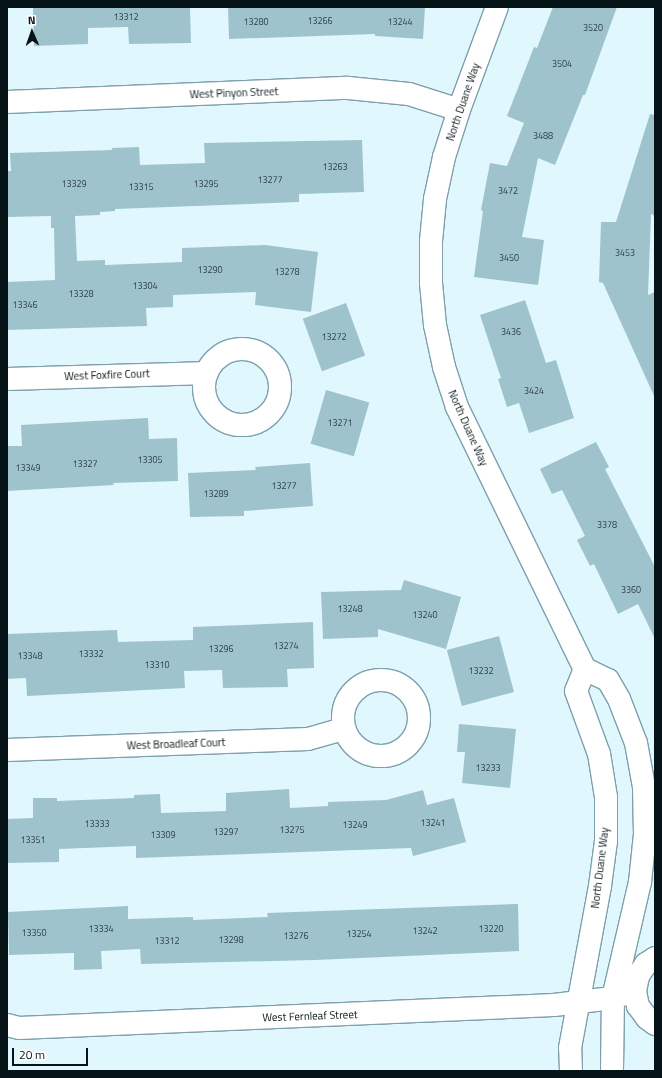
<!DOCTYPE html>
<html>
<head>
<meta charset="utf-8">
<style>
  body { margin:0 }
  #map { position:relative; width:662px; height:1078px; overflow:hidden; background:#e1f7fe; font-family:"Titillium Web",sans-serif }
  div>[style] { position:absolute }
  [style*='--x'] { left:calc(var(--x)*1px); top:calc(var(--y)*1px); width:calc(var(--w)*1px); rotate:calc(var(--a)*1deg) }
  .building>* { inset:0; background:#9ec3cd; transform-origin:0 0 }
  .roads { filter:drop-shadow(1px 0 #7da0ab) drop-shadow(-1px 0 #7da0ab) drop-shadow(0 1px #7da0ab) drop-shadow(0 -1px #7da0ab) }
  .minor>* { height:22px; margin:-11px; padding:0 11px; transform-origin:11px; border-radius:11px; background:#fff }
  .minor>.ring { margin:-11px; padding:0; box-sizing:content-box; background:none; border:22px solid #fff; border-radius:50% }
  span { translate:-50% -50%; white-space:nowrap; text-align:center; line-height:1.15; -webkit-text-stroke:3.5px #fff; paint-order:stroke }
  .number-label { font-size:9px; color:#2c3f44 }
  .number-label span { -webkit-text-stroke-width:0 }
  .street-label { font-size:11px; color:#061317 }
  .frame { position:absolute; inset:0; border:8px solid #061317; pointer-events:none }
  .north { position:absolute; left:12px; top:12px; width:40px; height:40px; -webkit-text-stroke:3px #fff; paint-order:stroke; rotate:358deg; font-size:11px; font-weight:700; line-height:16px; text-align:center; color:#061317 }
  .north::after { content:''; display:block; margin:auto; width:14px; height:18px; background:#061317; clip-path:polygon(50% 0,100% 100%,50% 72%,0 100%) }
  .scale { position:absolute; left:12px; top:1048px; width:76px; height:18px; box-sizing:border-box; border:2px solid #061317; border-top:0; padding-left:5px; font-size:12px; line-height:14px; white-space:nowrap; color:#061317; -webkit-text-stroke:3px #fff; paint-order:stroke }
</style>
</head>
<body>
<div id="map">
  <div class="building">
    <i style="clip-path:polygon(33px 7px,190px 7px,191px 43px,129px 44px,128px 27px,88px 28px,88px 44px,34px 46px)"></i>
    <i style="clip-path:polygon(228px 7px,425px 7px,423px 39px,375px 36px,375px 34px,229px 39px)"></i>
    <i style="clip-path:polygon(553px 7px,617px 7px,585px 95px,583px 95px,555px 165px,538px 158px,522px 237px,544px 240px,538px 285px,474px 277px,483px 211px,481px 210px,490px 163px,507px 166px,524px 123px,507px 116px,534px 47px,537px 48px)"></i>
    <i style="clip-path:polygon(650px 114px,655px 115px,655px 216px,651px 214px,648px 295px,655px 292px,655px 398px,603px 283px,599px 282px,601px 222px,616px 222px)"></i>
    <i style="clip-path:polygon(362px 140px,364px 192px,299px 194px,299px 202px,115px 209px,115px 211px,100px 212px,100px 215px,75px 216px,77px 261px,105px 260px,105px 265px,182px 262px,182px 248px,265px 245px,318px 252px,311px 312px,255px 305px,256px 292px,173px 295px,173px 307px,146px 308px,147px 326px,7px 330px,7px 282px,55px 280px,54px 228px,51px 228px,51px 216px,7px 217px,7px 171px,11px 171px,10px 153px,112px 150px,112px 148px,139px 147px,140px 165px,205px 163px,204px 143px)"></i>
    <i style="clip-path:polygon(525px 300px,546px 363px,556px 360px,574px 418px,529px 433px,519px 403px,507px 407px,498px 379px,501px 378px,480px 315px)"></i>
    <i style="left:346px;top:303px;width:56px;height:46px;rotate:70deg"></i>
    <i style="left:326px;top:390px;width:45px;height:56px;rotate:16deg"></i>
    <i style="clip-path:polygon(148px 418px,149px 439px,177px 438px,178px 481px,113px 483px,114px 485px,7px 491px,7px 446px,22px 446px,21px 425px)"></i>
    <i style="clip-path:polygon(596px 442px,609px 467px,605px 469px,655px 567px,655px 639px,638px 604px,618px 614px,594px 564px,590px 566px,577px 540px,585px 536px,562px 490px,552px 494px,540px 469px)"></i>
    <i style="clip-path:polygon(310px 463px,313px 506px,244px 511px,244px 516px,190px 517px,188px 473px,256px 470px,255px 467px)"></i>
    <i style="clip-path:polygon(404px 580px,461px 597px,446px 649px,378px 629px,378px 637px,323px 639px,321px 592px,401px 590px)"></i>
    <i style="clip-path:polygon(313px 622px,314px 668px,287px 669px,288px 687px,223px 688px,222px 670px,184px 671px,185px 688px,27px 696px,26px 678px,7px 679px,7px 634px,117px 630px,118px 642px,193px 640px,193px 627px)"></i>
    <i style="left:499px;top:636px;width:58px;height:54px;rotate:75deg"></i>
    <i style="clip-path:polygon(459px 724px,516px 729px,510px 788px,462px 783px,465px 752px,457px 752px)"></i>
    <i style="clip-path:polygon(289px 789px,290px 808px,328px 806px,328px 802px,386px 800px,423px 790px,427px 805px,454px 798px,466px 842px,413px 856px,411px 848px,136px 858px,136px 846px,59px 849px,59px 862px,7px 863px,7px 819px,33px 818px,33px 798px,57px 798px,57px 801px,134px 798px,134px 795px,160px 794px,161px 813px,226px 811px,226px 793px)"></i>
    <i style="clip-path:polygon(518px 904px,519px 951px,315px 960px,141px 964px,140px 949px,101px 951px,102px 969px,74px 970px,74px 953px,9px 955px,8px 912px,128px 906px,128px 919px,193px 917px,193px 920px,268px 917px,267px 913px)"></i>
  </div>
  <div class="roads">
    <div class="minor">
      <i style="--x:497;--y:7;--w:110;--a:110.3"></i>
      <i style="--x:459;--y:110;--w:49;--a:107.7"></i>
      <i style="--x:444;--y:157;--w:43;--a:102.1"></i>
      <i style="--x:435;--y:199;--w:42;--a:95.4"></i>
      <i style="--x:431;--y:241;--w:42;--a:90"></i>
      <i style="--x:431;--y:283;--w:42;--a:84.6"></i>
      <i style="--x:435;--y:325;--w:43;--a:77.9"></i>
      <i style="--x:444;--y:367;--w:42;--a:72"></i>
      <i style="--x:457;--y:407;--w:292;--a:64"></i>
      <i style="--x:7;--y:102;--w:341;--a:-2.4"></i>
      <i style="--x:348;--y:88;--w:61;--a:5.6"></i>
      <i style="--x:409;--y:94;--w:52;--a:17.7"></i>
      <i class="ring" style="left:204px;top:349px;width:54px;height:54px"></i>
      <i style="--x:7;--y:379;--w:200;--a:-1.7"></i>
      <i class="ring" style="left:343px;top:680px;width:54px;height:54px"></i>
      <i style="--x:7;--y:750;--w:301;--a:-2.1"></i>
      <i style="--x:308;--y:739;--w:37;--a:-16"></i>
      <i style="--x:655;--y:958;--w:11;--a:146"></i>
      <i style="--x:646;--y:964;--w:14;--a:124"></i>
      <i style="--x:638;--y:976;--w:15;--a:101"></i>
      <i style="--x:635;--y:991;--w:15;--a:79"></i>
      <i style="--x:638;--y:1006;--w:15;--a:53"></i>
      <i style="--x:647;--y:1018;--w:10;--a:37"></i>
      <i style="--x:7;--y:1025;--w:12;--a:14"></i>
      <i style="--x:19;--y:1028;--w:535;--a:-2.46"></i>
      <i style="--x:554;--y:1005;--w:59;--a:-6.8"></i>
      <i style="--x:613;--y:998;--w:23;--a:-18"></i>
      <i style="--x:571;--y:1071;--w:23;--a:-92"></i>
      <i style="--x:570;--y:1048;--w:165;--a:-79.5"></i>
      <i style="--x:600;--y:886;--w:45;--a:-82.4"></i>
      <i style="--x:606;--y:841;--w:44;--a:-90"></i>
      <i style="--x:606;--y:797;--w:44;--a:-99.2"></i>
      <i style="--x:599;--y:754;--w:67;--a:-110.1"></i>
      <i style="--x:576;--y:691;--w:24;--a:-68"></i>
      <i style="--x:585;--y:669;--w:25;--a:26"></i>
      <i style="--x:608;--y:680;--w:22;--a:60"></i>
      <i style="--x:619;--y:699;--w:47;--a:68.9"></i>
      <i style="--x:636;--y:743;--w:45;--a:79.7"></i>
      <i style="--x:644;--y:787;--w:47;--a:88.8"></i>
      <i style="--x:645;--y:834;--w:48;--a:95.9"></i>
      <i style="--x:640;--y:882;--w:119;--a:103.1"></i>
      <i style="--x:613;--y:998;--w:73;--a:90.8"></i>
    </div>
  </div>
  <div class="number-label">
    <span style="left:126px;top:17px">13312</span>
    <span style="left:320px;top:21px">13266</span>
    <span style="left:256px;top:22px">13280</span>
    <span style="left:400px;top:22px">13244</span>
    <span style="left:593px;top:28px">3520</span>
    <span style="left:562px;top:64px">3504</span>
    <span style="left:543px;top:136px">3488</span>
    <span style="left:335px;top:167px">13263</span>
    <span style="left:270px;top:180px">13277</span>
    <span style="left:74px;top:184px">13329</span>
    <span style="left:206px;top:184px">13295</span>
    <span style="left:141px;top:187px">13315</span>
    <span style="left:508px;top:191px">3472</span>
    <span style="left:625px;top:253px">3453</span>
    <span style="left:509px;top:258px">3450</span>
    <span style="left:210px;top:270px">13290</span>
    <span style="left:287px;top:272px">13278</span>
    <span style="left:145px;top:286px">13304</span>
    <span style="left:81px;top:294px">13328</span>
    <span style="left:25px;top:305px">13346</span>
    <span style="left:511px;top:332px">3436</span>
    <span style="left:334px;top:337px">13272</span>
    <span style="left:534px;top:391px">3424</span>
    <span style="left:340px;top:423px">13271</span>
    <span style="left:150px;top:460px">13305</span>
    <span style="left:85px;top:464px">13327</span>
    <span style="left:28px;top:468px">13349</span>
    <span style="left:284px;top:486px">13277</span>
    <span style="left:216px;top:494px">13289</span>
    <span style="left:607px;top:525px">3378</span>
    <span style="left:631px;top:590px">3360</span>
    <span style="left:350px;top:609px">13248</span>
    <span style="left:425px;top:615px">13240</span>
    <span style="left:286px;top:646px">13274</span>
    <span style="left:221px;top:649px">13296</span>
    <span style="left:91px;top:654px">13332</span>
    <span style="left:30px;top:656px">13348</span>
    <span style="left:157px;top:665px">13310</span>
    <span style="left:481px;top:671px">13232</span>
    <span style="left:488px;top:768px">13233</span>
    <span style="left:433px;top:823px">13241</span>
    <span style="left:97px;top:824px">13333</span>
    <span style="left:355px;top:825px">13249</span>
    <span style="left:292px;top:830px">13275</span>
    <span style="left:226px;top:832px">13297</span>
    <span style="left:163px;top:835px">13309</span>
    <span style="left:33px;top:840px">13351</span>
    <span style="left:101px;top:929px">13334</span>
    <span style="left:491px;top:929px">13220</span>
    <span style="left:425px;top:931px">13242</span>
    <span style="left:34px;top:933px">13350</span>
    <span style="left:359px;top:934px">13254</span>
    <span style="left:296px;top:936px">13276</span>
    <span style="left:231px;top:940px">13298</span>
    <span style="left:167px;top:941px">13312</span>
  </div>
  <div class="street-label">
    <span style="left:234px;top:93px;rotate:-2deg">West Pinyon Street</span>
    <span style="left:463px;top:102px;rotate:-71deg">North Duane Way</span>
    <span style="left:107px;top:375px;rotate:-2deg">West Foxfire Court</span>
    <span style="left:468px;top:428px;rotate:66deg">North Duane Way</span>
    <span style="left:176px;top:744px;rotate:-2deg">West Broadleaf Court</span>
    <span style="left:600px;top:868px;rotate:-83deg">North Duane Way</span>
    <span style="left:310px;top:1016px;rotate:-2deg">West Fernleaf Street</span>
  </div>
  <div class="frame"></div>
  <div class="north">N</div>
  <div class="scale">20 m</div>
</div>
</body>
</html>
